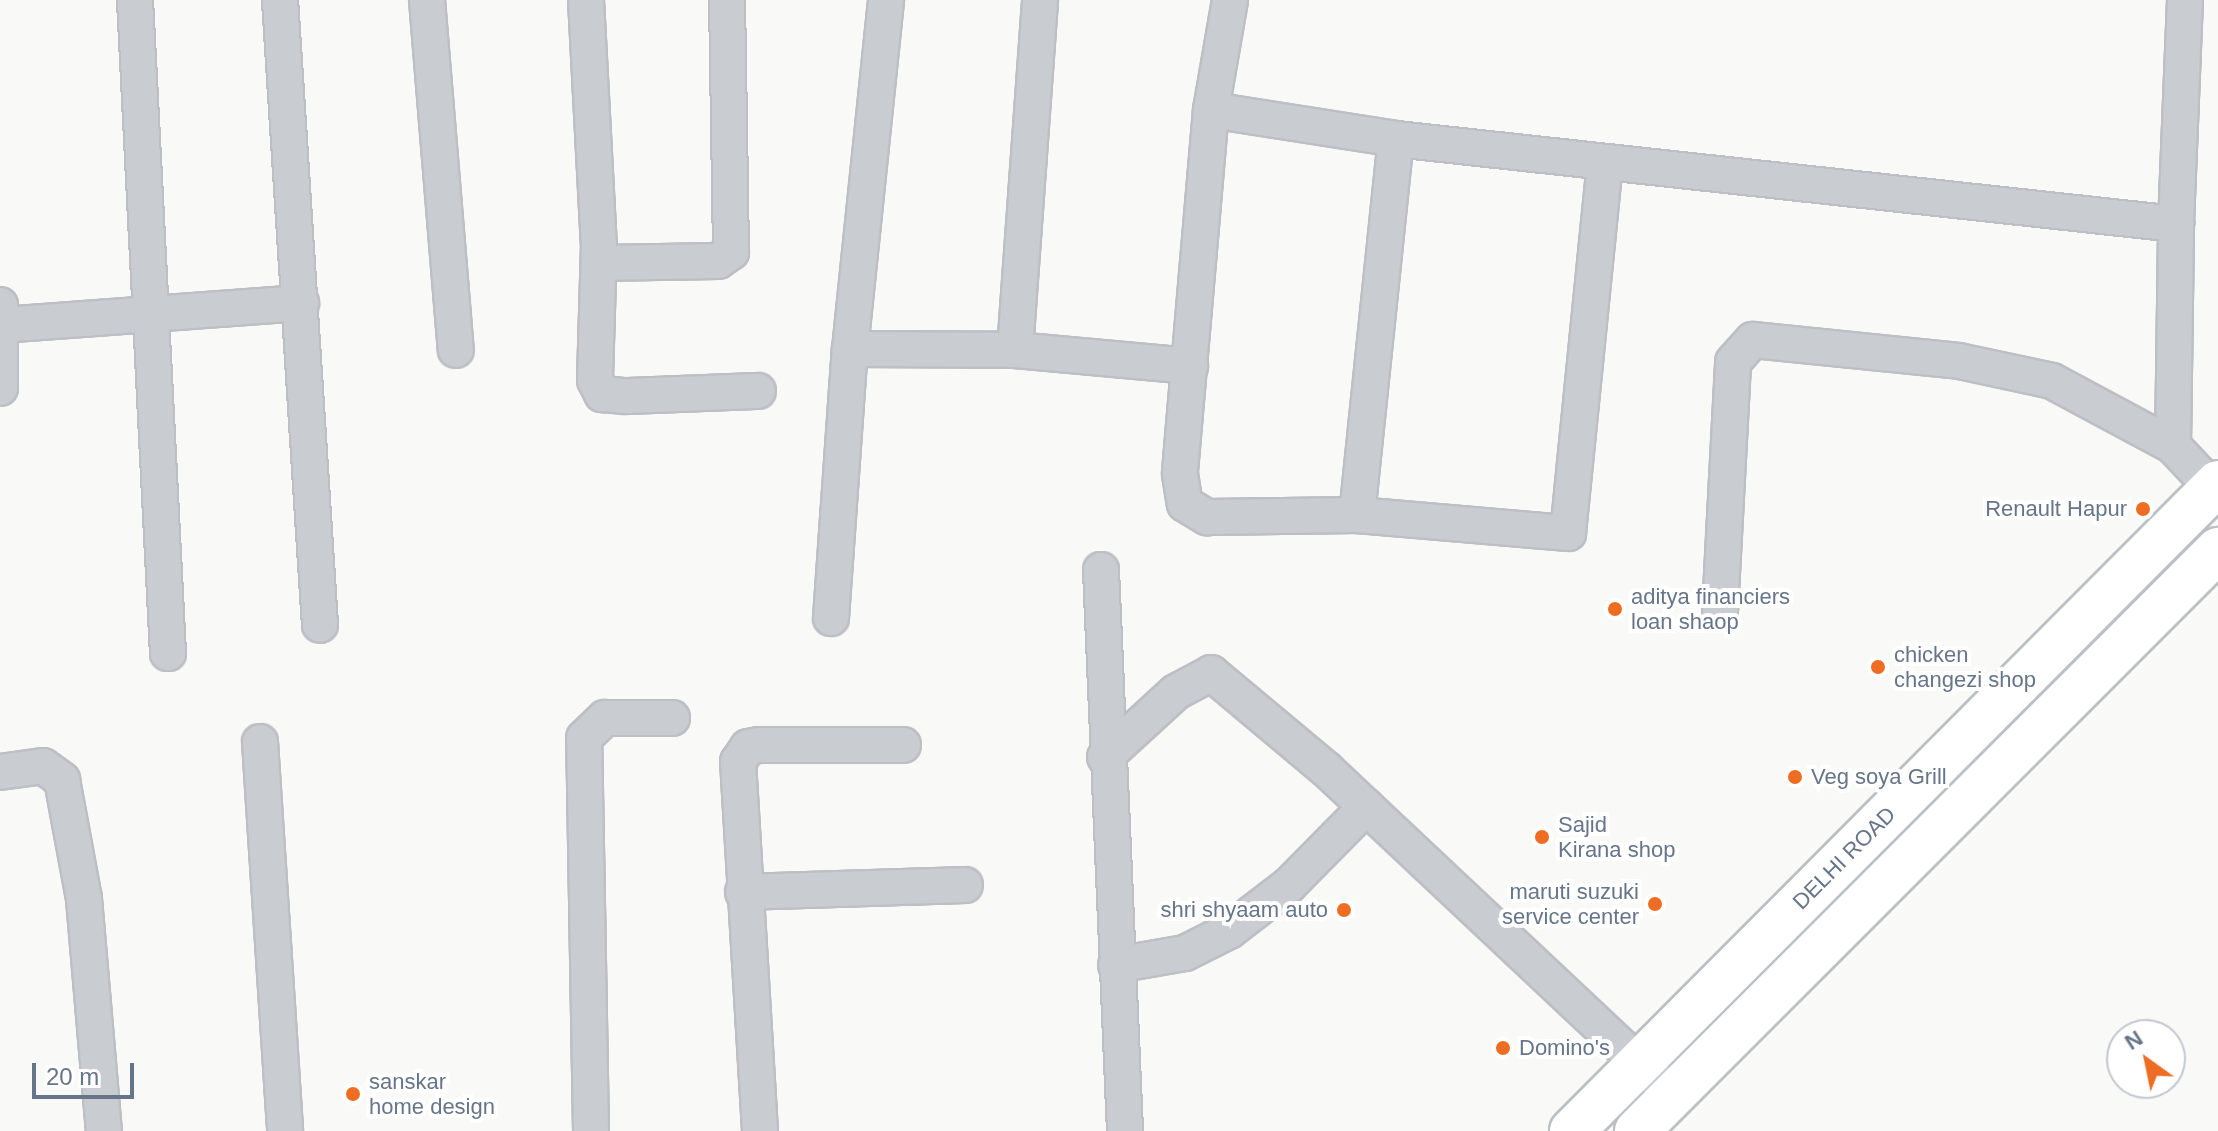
<!DOCTYPE html>
<html>
<head>
<meta charset="utf-8">
<style>
  body { margin:0 }
  #map { position:relative; width:2218px; height:1131px; overflow:hidden; background:#f9f9f7; font-family:Arial,sans-serif }
  div>[style] { position:absolute }
  [style*='--x'] { left:calc(var(--x)*1px); top:calc(var(--y)*1px); width:calc(var(--w)*1px); rotate:calc(var(--a)*1deg) }
  .roads { filter:drop-shadow(2px 0 #bcbfc4) drop-shadow(-2px 0 #bcbfc4) drop-shadow(0 2px #bcbfc4) drop-shadow(0 -2px #bcbfc4) }
  .minor>* { height:34px; margin:-17px; padding:0 17px; transform-origin:17px; border-radius:17px; background:#c9ccd0 }
  .major>* { height:44px; margin:-22px; padding:0 22px; transform-origin:22px; border-radius:22px; background:#fff }
  .dots>* { width:22px; height:22px; translate:-50% -50%; box-sizing:border-box; border:4px solid #fff; border-radius:50% }
  span { translate:-50% -50%; white-space:nowrap; text-align:center; line-height:1.15; -webkit-text-stroke:8px #fff; paint-order:stroke }
  .poi-label { font-size:22px; color:#66758a }
  .right { translate:-100% -50%; text-align:right }
  .left { translate:0 -50%; text-align:left }
  .street-label { font-size:22px; color:#66758a }
  .north { position:absolute; left:2106px; top:1019px; width:80px; height:80px; box-sizing:border-box; background:#fff; border:2px solid #c2c8d0; border-radius:50%; rotate:327deg; font-size:22px; font-weight:700; line-height:32px; text-align:center; color:#66758a }
  .north::after { content:''; display:block; margin:auto; width:28px; height:36px; background:#ef6d22; clip-path:polygon(50% 0,100% 100%,50% 72%,0 100%) }
  .scale { position:absolute; left:32px; top:1063px; width:102px; height:36px; box-sizing:border-box; border:4px solid #66758a; border-top:0; padding-left:10px; font-size:24px; line-height:28px; white-space:nowrap; color:#66758a; -webkit-text-stroke:6px #fff; paint-order:stroke }
</style>
</head>
<body>
<div id="map">
  <div class="roads">
    <div class="minor">
      <i style="--x:135;--y:0;--w:654;--a:87.11"></i>
      <i style="--x:280;--y:0;--w:626;--a:86.34"></i>
      <i style="--x:427;--y:0;--w:351;--a:85.3"></i>
      <i style="--x:586;--y:0;--w:244;--a:87"></i>
      <i style="--x:599;--y:244;--w:136;--a:91.7"></i>
      <i style="--x:595;--y:380;--w:16;--a:63"></i>
      <i style="--x:602;--y:394;--w:24;--a:5"></i>
      <i style="--x:626;--y:396;--w:132;--a:-2.2"></i>
      <i style="--x:1230;--y:0;--w:112;--a:99.8"></i>
      <i style="--x:1211;--y:110;--w:365;--a:94.9"></i>
      <i style="--x:1180;--y:474;--w:30;--a:81"></i>
      <i style="--x:1185;--y:504;--w:26;--a:31"></i>
      <i style="--x:1207;--y:517;--w:150;--a:-0.8"></i>
      <i style="--x:1357;--y:515;--w:212;--a:4.9"></i>
      <i style="--x:1568;--y:533;--w:372;--a:-84.3"></i>
      <i style="--x:1211;--y:110;--w:187;--a:8.9"></i>
      <i style="--x:1396;--y:139;--w:785;--a:6.22"></i>
      <i style="--x:2176;--y:224;--w:224;--a:-87.7"></i>
      <i style="--x:599;--y:263;--w:119;--a:-1"></i>
      <i style="--x:718;--y:261;--w:16;--a:-35"></i>
      <i style="--x:731;--y:252;--w:252;--a:-90.9"></i>
      <i style="--x:1;--y:325;--w:301;--a:-4.2"></i>
      <i style="--x:850;--y:349;--w:351;--a:-84.1"></i>
      <i style="--x:1015;--y:350;--w:351;--a:-85.9"></i>
      <i style="--x:0;--y:388;--w:83;--a:-90"></i>
      <i style="--x:2173;--y:446;--w:222;--a:-89.2"></i>
      <i style="--x:1357;--y:515;--w:378;--a:-84.1"></i>
      <i style="--x:1101;--y:570;--w:562;--a:87.55"></i>
      <i style="--x:1720;--y:612;--w:250;--a:-87"></i>
      <i style="--x:1733;--y:362;--w:30;--a:-48"></i>
      <i style="--x:1753;--y:340;--w:207;--a:5.8"></i>
      <i style="--x:1959;--y:361;--w:95;--a:12.1"></i>
      <i style="--x:2052;--y:381;--w:137;--a:28.2"></i>
      <i style="--x:2173;--y:446;--w:66;--a:46.8"></i>
      <i style="--x:831;--y:618;--w:270;--a:-86"></i>
      <i style="--x:850;--y:349;--w:165;--a:0.3"></i>
      <i style="--x:1015;--y:350;--w:176;--a:5.2"></i>
      <i style="--x:260;--y:742;--w:390;--a:86.3"></i>
      <i style="--x:1105;--y:757;--w:96;--a:-42.5"></i>
      <i style="--x:1176;--y:692;--w:40;--a:-28"></i>
      <i style="--x:1211;--y:673;--w:151;--a:39.9"></i>
      <i style="--x:1327;--y:770;--w:475;--a:43.2"></i>
      <i style="--x:0;--y:772;--w:43;--a:-7.9"></i>
      <i style="--x:43;--y:766;--w:24;--a:36"></i>
      <i style="--x:62;--y:780;--w:121;--a:79.5"></i>
      <i style="--x:84;--y:899;--w:233;--a:85.1"></i>
      <i style="--x:743;--y:892;--w:222;--a:-1.8"></i>
      <i style="--x:1116;--y:965;--w:70;--a:-9.9"></i>
      <i style="--x:1185;--y:953;--w:49;--a:-26.6"></i>
      <i style="--x:1229;--y:931;--w:76;--a:-37.5"></i>
      <i style="--x:1289;--y:885;--w:110;--a:-45.4"></i>
      <i style="--x:591;--y:1131;--w:393;--a:-91"></i>
      <i style="--x:584;--y:738;--w:29;--a:-44"></i>
      <i style="--x:605;--y:718;--w:67;--a:0"></i>
      <i style="--x:760;--y:1131;--w:370;--a:-93.4"></i>
      <i style="--x:738;--y:762;--w:18;--a:-56"></i>
      <i style="--x:748;--y:747;--w:11;--a:-10"></i>
      <i style="--x:759;--y:745;--w:144;--a:0"></i>
    </div>
    <div class="major">
      <i style="--x:1572;--y:1131;--w:915;--a:-45.09"></i>
      <i style="--x:1637;--y:1131;--w:822;--a:-45"></i>
    </div>
  </div>
  <div class="dots">
    <i style="left:2143px;top:509px;background:#ef6d22"></i>
    <i style="left:1615px;top:609px;background:#ef6d22"></i>
    <i style="left:1878px;top:667px;background:#ef6d22"></i>
    <i style="left:1795px;top:777px;background:#ef6d22"></i>
    <i style="left:1542px;top:837px;background:#ef6d22"></i>
    <i style="left:1655px;top:904px;background:#ef6d22"></i>
    <i style="left:1344px;top:910px;background:#ef6d22"></i>
    <i style="left:1503px;top:1048px;background:#ef6d22"></i>
    <i style="left:353px;top:1094px;background:#ef6d22"></i>
  </div>
  <div class="poi-label">
    <span class="right" style="left:2127px;top:509px">Renault Hapur</span>
    <span class="left" style="left:1631px;top:609px">aditya financiers<br>loan shaop</span>
    <span class="left" style="left:1894px;top:667px">chicken<br>changezi shop</span>
    <span class="left" style="left:1811px;top:777px">Veg soya Grill</span>
    <span class="left" style="left:1558px;top:837px">Sajid<br>Kirana shop</span>
    <span class="right" style="left:1639px;top:904px">maruti suzuki<br>service center</span>
    <span class="right" style="left:1328px;top:910px">shri shyaam auto</span>
    <span class="left" style="left:1519px;top:1048px">Domino's</span>
    <span class="left" style="left:369px;top:1094px">sanskar<br>home design</span>
  </div>
  <div class="street-label">
    <span style="left:1844px;top:858px;rotate:-45deg">DELHI ROAD</span>
  </div>
  <div class="north">N</div>
  <div class="scale">20 m</div>
</div>
</body>
</html>
